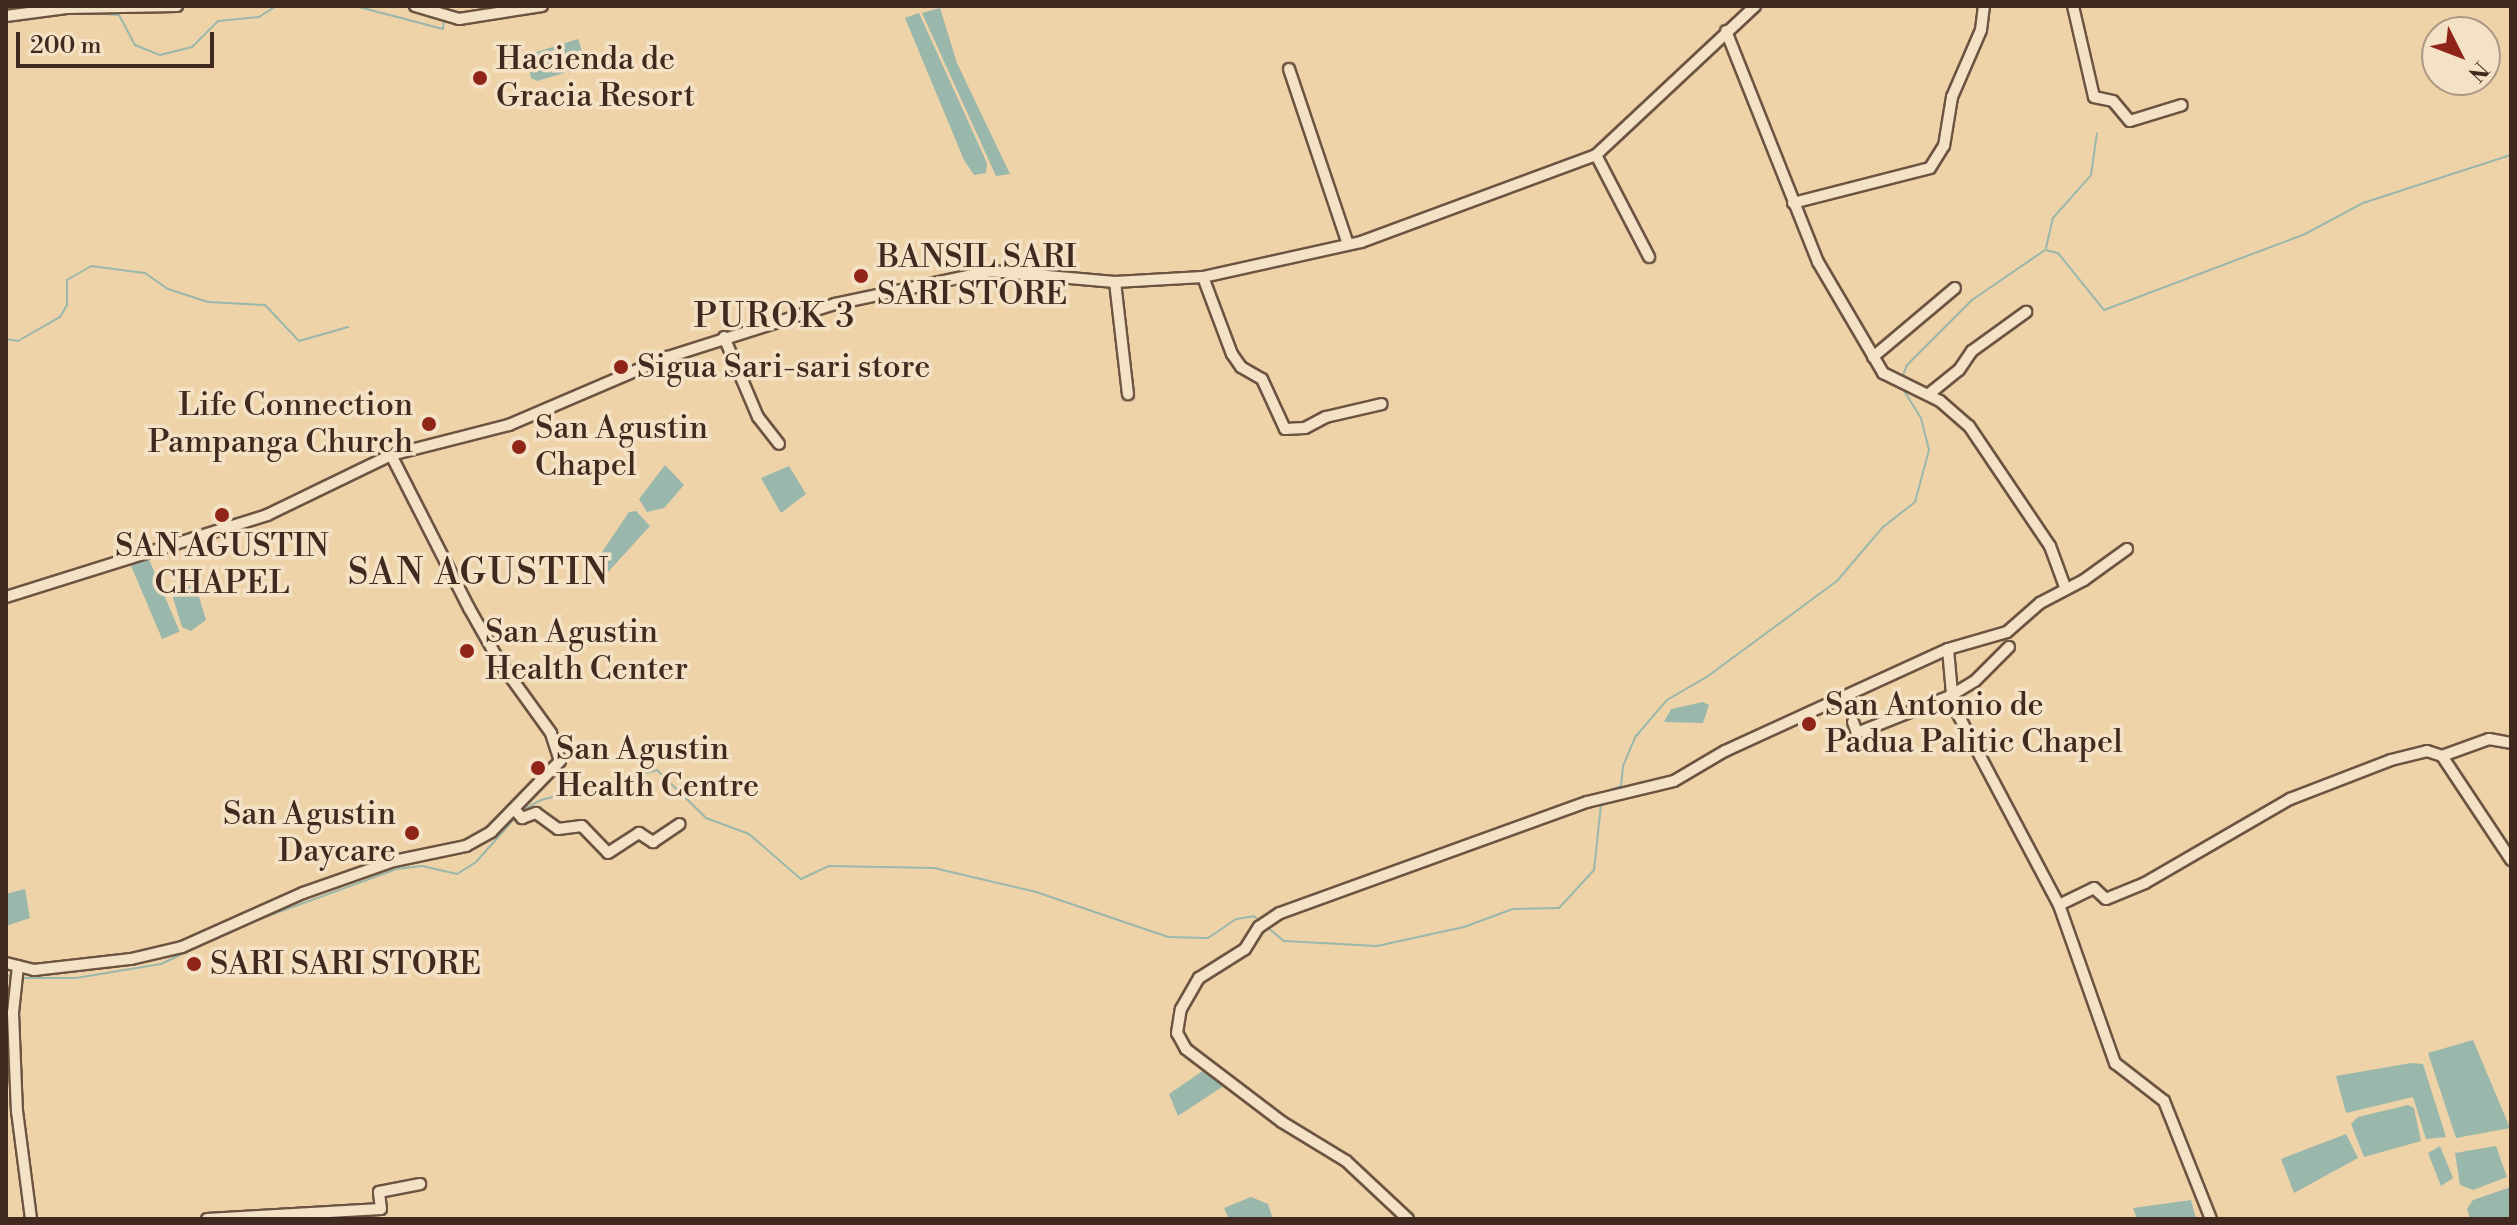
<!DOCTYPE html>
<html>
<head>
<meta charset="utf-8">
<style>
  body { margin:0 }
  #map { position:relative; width:2517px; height:1225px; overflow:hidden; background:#eed3a9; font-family:"Libre Bodoni",serif }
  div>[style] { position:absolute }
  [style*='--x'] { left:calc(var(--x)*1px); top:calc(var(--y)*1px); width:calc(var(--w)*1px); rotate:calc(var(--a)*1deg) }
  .water>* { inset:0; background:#99b7ab; transform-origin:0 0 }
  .stream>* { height:2px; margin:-1px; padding:0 1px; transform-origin:1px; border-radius:1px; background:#99b7ab }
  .roads { filter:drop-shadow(2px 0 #6d5442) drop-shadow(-2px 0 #6d5442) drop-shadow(0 2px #6d5442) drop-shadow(0 -2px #6d5442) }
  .minor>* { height:10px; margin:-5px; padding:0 5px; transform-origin:5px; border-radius:5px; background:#f4e2c7 }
  .dots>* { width:22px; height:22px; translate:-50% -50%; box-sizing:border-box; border:4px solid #f4e2c7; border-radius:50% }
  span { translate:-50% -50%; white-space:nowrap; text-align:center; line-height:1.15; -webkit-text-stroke:7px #f4e2c7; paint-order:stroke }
  .poi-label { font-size:32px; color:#42291f }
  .left { translate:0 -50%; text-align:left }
  .right { translate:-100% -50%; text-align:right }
  .neighbourhood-label { font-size:34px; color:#42291f; letter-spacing:2px }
  .quarter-label { font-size:36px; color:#42291f; letter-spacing:2px }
  .frame { position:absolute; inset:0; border:8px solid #42291f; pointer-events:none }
  .north { position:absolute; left:2421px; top:16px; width:80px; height:80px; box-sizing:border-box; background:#f4e2c7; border:2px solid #ad9884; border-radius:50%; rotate:132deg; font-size:22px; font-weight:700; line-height:32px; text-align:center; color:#42291f }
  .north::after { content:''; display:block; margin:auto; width:28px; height:36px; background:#8f2418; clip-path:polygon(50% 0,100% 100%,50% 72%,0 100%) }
  .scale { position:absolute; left:16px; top:32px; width:198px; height:36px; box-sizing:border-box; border:4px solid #42291f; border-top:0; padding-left:10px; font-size:24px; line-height:28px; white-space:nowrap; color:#42291f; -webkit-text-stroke:6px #f4e2c7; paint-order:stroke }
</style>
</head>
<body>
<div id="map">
  <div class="water">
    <i style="clip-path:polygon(940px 8px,957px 63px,1010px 174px,996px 176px,922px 13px)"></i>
    <i style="clip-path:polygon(919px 13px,987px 163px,986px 173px,974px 175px,964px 160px,905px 18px)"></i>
    <i style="clip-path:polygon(578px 39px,587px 66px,537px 81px,531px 78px,527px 55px)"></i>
    <i style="clip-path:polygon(665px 465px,684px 485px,664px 508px,647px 512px,639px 499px)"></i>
    <i style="clip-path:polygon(789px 466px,806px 494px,781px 513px,761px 478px)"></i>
    <i style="clip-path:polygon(636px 511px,650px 526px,608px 572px,598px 558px,629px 512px)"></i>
    <i style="left:148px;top:557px;width:81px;height:19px;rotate:67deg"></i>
    <i style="clip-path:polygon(190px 586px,197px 590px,206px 620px,191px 631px,182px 627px,173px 598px,175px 590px)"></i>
    <i style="clip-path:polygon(1703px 702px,1709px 705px,1703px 723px,1664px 722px,1671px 709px)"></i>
    <i style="clip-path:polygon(25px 889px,30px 918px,6px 926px,6px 894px)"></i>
    <i style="clip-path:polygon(2473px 1040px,2510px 1128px,2456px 1138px,2428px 1053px)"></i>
    <i style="clip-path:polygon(2411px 1063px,2423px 1064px,2446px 1137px,2426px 1139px,2413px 1097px,2346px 1113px,2336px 1076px)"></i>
    <i style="clip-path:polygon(1204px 1070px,1225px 1085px,1178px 1116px,1169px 1094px)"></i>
    <i style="clip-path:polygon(2408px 1105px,2414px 1108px,2421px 1141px,2364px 1157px,2351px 1124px,2358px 1117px)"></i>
    <i style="clip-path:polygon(2346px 1134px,2358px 1158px,2294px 1193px,2281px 1159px)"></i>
    <i style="clip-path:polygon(2440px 1146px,2453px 1178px,2441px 1186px,2428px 1153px)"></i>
    <i style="clip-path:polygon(2496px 1146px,2507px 1177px,2473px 1190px,2460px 1185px,2455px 1153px)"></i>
    <i style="clip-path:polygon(2511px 1187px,2511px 1219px,2470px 1219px,2467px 1209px,2473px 1200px)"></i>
    <i style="clip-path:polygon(1251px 1197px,1268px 1204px,1273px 1219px,1229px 1219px,1224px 1208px)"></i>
    <i style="clip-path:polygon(2191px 1200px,2196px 1219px,2137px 1219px,2133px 1208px)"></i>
  </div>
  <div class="stream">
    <i style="--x:355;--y:6;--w:91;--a:14.6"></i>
    <i style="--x:443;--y:29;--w:9;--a:-84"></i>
    <i style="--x:91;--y:13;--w:28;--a:4"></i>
    <i style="--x:119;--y:15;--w:34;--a:62"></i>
    <i style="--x:135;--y:45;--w:27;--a:22"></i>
    <i style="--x:160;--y:55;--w:33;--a:-14"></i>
    <i style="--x:192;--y:47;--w:37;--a:-45"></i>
    <i style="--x:218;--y:21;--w:41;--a:-5.6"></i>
    <i style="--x:259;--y:17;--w:20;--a:-33"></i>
    <i style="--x:2046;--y:248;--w:31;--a:-77"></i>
    <i style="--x:2053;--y:218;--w:57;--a:-48.5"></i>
    <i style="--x:2091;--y:175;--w:42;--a:-81.9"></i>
    <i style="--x:6;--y:339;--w:12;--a:9"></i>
    <i style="--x:18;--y:341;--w:48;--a:-29.7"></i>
    <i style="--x:60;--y:317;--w:14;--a:-60"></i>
    <i style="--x:67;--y:305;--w:25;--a:-90"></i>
    <i style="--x:67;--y:280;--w:28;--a:-30"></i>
    <i style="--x:91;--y:266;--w:54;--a:7.4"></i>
    <i style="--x:145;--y:273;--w:28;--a:35"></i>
    <i style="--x:168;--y:289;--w:42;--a:18"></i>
    <i style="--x:208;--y:302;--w:57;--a:3"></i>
    <i style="--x:265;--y:305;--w:50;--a:46.6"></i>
    <i style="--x:299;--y:341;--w:51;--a:-15.9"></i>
    <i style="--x:1902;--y:378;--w:14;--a:-69"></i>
    <i style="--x:1907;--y:365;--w:92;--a:-45"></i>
    <i style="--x:1972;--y:300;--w:88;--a:-34.4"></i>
    <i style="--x:2045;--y:250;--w:13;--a:13"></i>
    <i style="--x:2058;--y:253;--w:73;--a:51.1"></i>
    <i style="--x:2104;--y:310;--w:215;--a:-20.7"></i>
    <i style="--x:2305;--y:234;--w:66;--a:-28.1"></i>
    <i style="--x:2363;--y:203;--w:156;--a:-18"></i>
    <i style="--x:1605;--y:792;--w:17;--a:-21"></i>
    <i style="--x:1621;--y:786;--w:20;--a:-84"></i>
    <i style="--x:1623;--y:766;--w:33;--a:-67"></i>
    <i style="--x:1636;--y:736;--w:48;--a:-49.3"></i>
    <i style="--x:1667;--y:700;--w:48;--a:-30.3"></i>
    <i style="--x:1708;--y:676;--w:160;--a:-36.4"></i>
    <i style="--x:1837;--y:581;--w:71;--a:-49.6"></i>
    <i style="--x:1883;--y:527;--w:41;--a:-38"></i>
    <i style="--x:1915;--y:502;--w:54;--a:-74.9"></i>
    <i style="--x:1929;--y:450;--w:33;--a:-104"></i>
    <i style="--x:1921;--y:418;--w:36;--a:-122"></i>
    <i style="--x:521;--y:811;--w:23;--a:-29"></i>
    <i style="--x:541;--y:800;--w:120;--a:-14.5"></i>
    <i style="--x:657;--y:770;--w:69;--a:44.4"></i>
    <i style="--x:706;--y:818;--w:46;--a:20.4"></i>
    <i style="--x:749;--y:834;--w:69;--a:40.9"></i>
    <i style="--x:801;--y:879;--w:31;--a:-25"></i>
    <i style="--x:829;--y:866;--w:105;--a:1.1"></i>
    <i style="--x:934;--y:868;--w:105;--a:13.2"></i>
    <i style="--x:1036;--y:892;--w:139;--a:18.8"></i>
    <i style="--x:1168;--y:937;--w:40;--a:1.4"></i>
    <i style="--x:1208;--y:938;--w:34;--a:-34"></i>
    <i style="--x:1236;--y:919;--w:18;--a:-9"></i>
    <i style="--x:1254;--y:916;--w:8;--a:45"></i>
    <i style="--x:1268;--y:928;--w:21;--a:39"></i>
    <i style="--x:1284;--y:941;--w:93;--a:3.1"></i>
    <i style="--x:1377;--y:946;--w:89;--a:-12.3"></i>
    <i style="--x:1464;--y:927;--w:52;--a:-20.2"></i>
    <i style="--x:1513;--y:909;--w:46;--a:-1.2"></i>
    <i style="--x:1559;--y:908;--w:52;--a:-47.4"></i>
    <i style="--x:1594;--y:870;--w:66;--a:-83.9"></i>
    <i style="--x:6;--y:975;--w:8;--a:14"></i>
    <i style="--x:21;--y:978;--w:55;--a:0"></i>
    <i style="--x:76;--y:978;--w:86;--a:-9.4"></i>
    <i style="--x:161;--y:964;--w:94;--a:-25.2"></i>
    <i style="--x:246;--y:924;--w:161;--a:-20"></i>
    <i style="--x:397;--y:869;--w:25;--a:-7"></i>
    <i style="--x:422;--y:866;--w:36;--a:13"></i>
    <i style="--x:457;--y:874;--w:22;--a:-32"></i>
    <i style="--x:476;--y:862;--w:62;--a:-48.3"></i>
  </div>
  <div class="roads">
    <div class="minor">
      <i style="--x:415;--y:6;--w:46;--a:16.5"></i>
      <i style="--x:459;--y:19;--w:84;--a:-8.9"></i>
      <i style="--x:2073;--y:6;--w:93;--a:77"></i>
      <i style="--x:2094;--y:97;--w:19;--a:12"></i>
      <i style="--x:2113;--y:101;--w:26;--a:50"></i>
      <i style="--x:2130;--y:121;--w:54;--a:-17.1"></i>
      <i style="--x:6;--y:16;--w:61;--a:-7.6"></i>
      <i style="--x:66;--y:8;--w:111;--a:-1"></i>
      <i style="--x:1726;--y:31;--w:249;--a:68.3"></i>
      <i style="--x:1818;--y:262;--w:129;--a:59.6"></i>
      <i style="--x:1883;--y:373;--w:64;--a:26.2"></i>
      <i style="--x:1940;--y:401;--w:38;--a:41"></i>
      <i style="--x:1969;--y:426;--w:145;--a:56"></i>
      <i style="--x:2050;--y:546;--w:44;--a:69.9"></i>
      <i style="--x:1289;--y:69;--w:185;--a:71.4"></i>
      <i style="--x:1596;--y:155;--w:115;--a:62.5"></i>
      <i style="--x:1793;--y:203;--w:141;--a:-14.3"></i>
      <i style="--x:1930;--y:168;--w:26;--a:-58"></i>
      <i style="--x:1944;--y:146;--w:50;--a:-80.7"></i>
      <i style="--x:1952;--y:97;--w:73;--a:-66.6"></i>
      <i style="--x:1981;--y:30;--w:24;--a:-83"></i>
      <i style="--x:1203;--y:277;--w:82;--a:69.4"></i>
      <i style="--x:1232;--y:354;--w:16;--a:55"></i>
      <i style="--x:1241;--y:367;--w:24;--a:30"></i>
      <i style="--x:1262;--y:379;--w:55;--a:65.3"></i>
      <i style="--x:1285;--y:429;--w:20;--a:-3"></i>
      <i style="--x:1305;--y:428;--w:24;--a:-28"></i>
      <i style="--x:1326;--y:417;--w:57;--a:-13.1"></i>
      <i style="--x:1115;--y:282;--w:113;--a:83.4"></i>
      <i style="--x:724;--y:337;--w:87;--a:67"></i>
      <i style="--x:758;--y:417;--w:34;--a:52"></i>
      <i style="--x:1873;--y:357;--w:107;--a:-40.1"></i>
      <i style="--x:1929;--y:394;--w:38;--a:-39"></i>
      <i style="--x:1959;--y:370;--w:23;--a:-56"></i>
      <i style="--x:1972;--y:351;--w:67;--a:-35.8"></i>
      <i style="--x:6;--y:597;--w:274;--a:-17.4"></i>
      <i style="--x:267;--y:515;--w:138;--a:-25.8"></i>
      <i style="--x:391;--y:455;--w:122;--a:-14.3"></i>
      <i style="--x:509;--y:425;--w:173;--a:-23.2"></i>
      <i style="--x:668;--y:357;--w:175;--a:-17.6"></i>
      <i style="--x:835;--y:304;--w:159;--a:-11.9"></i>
      <i style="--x:991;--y:271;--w:124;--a:5.1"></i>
      <i style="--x:1115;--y:282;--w:88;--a:-3.3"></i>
      <i style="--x:1203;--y:277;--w:162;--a:-12.5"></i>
      <i style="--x:1361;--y:242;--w:251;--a:-20.3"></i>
      <i style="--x:1596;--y:155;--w:218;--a:-43.1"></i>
      <i style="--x:1948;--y:649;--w:56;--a:84.9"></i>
      <i style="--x:1953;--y:705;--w:226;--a:62.1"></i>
      <i style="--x:2059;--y:905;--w:168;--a:70.5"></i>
      <i style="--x:2115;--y:1063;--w:62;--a:37.8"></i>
      <i style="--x:2164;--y:1101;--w:127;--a:68.3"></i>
      <i style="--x:1853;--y:722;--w:12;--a:70"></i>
      <i style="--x:1857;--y:733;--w:100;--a:-21.7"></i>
      <i style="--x:1950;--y:696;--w:29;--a:-31"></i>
      <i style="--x:1975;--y:681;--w:48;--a:-45"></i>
      <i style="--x:2442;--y:756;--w:125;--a:56.4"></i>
      <i style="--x:515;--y:810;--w:11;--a:49"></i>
      <i style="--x:522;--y:818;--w:15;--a:-20"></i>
      <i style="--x:536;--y:813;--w:27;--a:36"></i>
      <i style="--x:558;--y:829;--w:24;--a:-7"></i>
      <i style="--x:582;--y:826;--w:37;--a:46"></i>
      <i style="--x:608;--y:853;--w:37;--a:-33"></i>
      <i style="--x:639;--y:833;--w:17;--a:33"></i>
      <i style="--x:653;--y:842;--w:32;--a:-34"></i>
      <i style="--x:2059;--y:905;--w:39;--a:-26"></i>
      <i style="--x:2094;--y:888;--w:16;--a:43"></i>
      <i style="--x:2106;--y:899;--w:42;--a:-22.3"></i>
      <i style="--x:2145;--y:883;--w:168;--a:-30.1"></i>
      <i style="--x:2290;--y:799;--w:108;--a:-21.1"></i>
      <i style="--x:2391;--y:760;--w:37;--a:-14"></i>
      <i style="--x:2427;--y:751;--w:16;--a:18"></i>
      <i style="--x:2442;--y:756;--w:50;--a:-19.9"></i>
      <i style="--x:2489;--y:739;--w:22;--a:10"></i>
      <i style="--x:6;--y:963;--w:29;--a:14"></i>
      <i style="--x:34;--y:970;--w:98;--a:-6.5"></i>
      <i style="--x:131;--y:959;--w:52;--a:-13.2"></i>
      <i style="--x:182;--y:947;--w:133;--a:-24.1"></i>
      <i style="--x:303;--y:893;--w:96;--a:-19.4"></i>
      <i style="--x:394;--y:861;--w:74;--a:-11.8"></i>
      <i style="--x:466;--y:846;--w:29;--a:-29"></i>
      <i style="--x:491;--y:832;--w:99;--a:-45.8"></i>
      <i style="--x:560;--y:761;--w:29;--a:-108"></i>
      <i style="--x:551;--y:733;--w:89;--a:-125.8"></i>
      <i style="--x:499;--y:661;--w:61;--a:-119.5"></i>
      <i style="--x:469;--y:608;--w:172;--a:-117"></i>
      <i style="--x:18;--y:966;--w:47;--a:96.1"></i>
      <i style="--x:13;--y:1013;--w:98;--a:87.7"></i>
      <i style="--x:17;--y:1111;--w:109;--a:82.6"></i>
      <i style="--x:207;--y:1219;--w:174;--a:-3.3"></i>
      <i style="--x:381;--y:1209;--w:17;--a:-97"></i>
      <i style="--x:379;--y:1192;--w:42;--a:-11"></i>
      <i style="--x:1408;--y:1219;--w:85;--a:-136.9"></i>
      <i style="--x:1346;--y:1161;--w:75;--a:-148.6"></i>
      <i style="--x:1282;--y:1122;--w:121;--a:-142.8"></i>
      <i style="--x:1186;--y:1049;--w:18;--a:-119"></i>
      <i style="--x:1177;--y:1033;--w:24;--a:-81"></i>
      <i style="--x:1181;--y:1009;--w:36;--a:-60"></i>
      <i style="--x:1199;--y:978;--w:54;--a:-32.2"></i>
      <i style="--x:1245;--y:949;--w:26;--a:-58"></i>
      <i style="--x:1259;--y:927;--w:25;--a:-34"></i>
      <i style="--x:1280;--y:913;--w:326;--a:-19.9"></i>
      <i style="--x:1587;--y:802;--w:89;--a:-13.6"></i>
      <i style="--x:1674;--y:781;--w:59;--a:-30.5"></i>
      <i style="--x:1725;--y:751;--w:245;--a:-24.6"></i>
      <i style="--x:1948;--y:649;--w:61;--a:-16.1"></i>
      <i style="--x:2007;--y:632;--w:44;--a:-41.3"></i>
      <i style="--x:2040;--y:603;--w:50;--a:-27.6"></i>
      <i style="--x:2084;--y:580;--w:53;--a:-35.8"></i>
    </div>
  </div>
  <div class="dots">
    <i style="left:480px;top:78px;background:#8f2418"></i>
    <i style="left:861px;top:276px;background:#8f2418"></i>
    <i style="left:621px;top:367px;background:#8f2418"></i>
    <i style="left:429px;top:424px;background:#8f2418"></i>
    <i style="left:519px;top:447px;background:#8f2418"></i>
    <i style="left:222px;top:515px;background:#8f2418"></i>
    <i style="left:467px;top:651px;background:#8f2418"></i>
    <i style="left:1809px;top:724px;background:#8f2418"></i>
    <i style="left:538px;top:768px;background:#8f2418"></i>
    <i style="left:412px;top:833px;background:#8f2418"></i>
    <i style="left:194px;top:964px;background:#8f2418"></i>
  </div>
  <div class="poi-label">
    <span class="left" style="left:496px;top:78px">Hacienda de<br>Gracia Resort</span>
    <span class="left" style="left:877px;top:276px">BANSIL SARI<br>SARI STORE</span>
    <span class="left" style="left:637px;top:367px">Sigua Sari-sari store</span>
    <span class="right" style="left:413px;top:424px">Life Connection<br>Pampanga Church</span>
    <span class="left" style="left:535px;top:447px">San Agustin<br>Chapel</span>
    <span style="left:222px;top:565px">SAN AGUSTIN<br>CHAPEL</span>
    <span class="left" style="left:485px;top:651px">San Agustin<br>Health Center</span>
    <span class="left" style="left:1825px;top:724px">San Antonio de<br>Padua Palitic Chapel</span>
    <span class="left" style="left:556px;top:768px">San Agustin<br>Health Centre</span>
    <span class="right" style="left:396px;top:833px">San Agustin<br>Daycare</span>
    <span class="left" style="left:210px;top:964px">SARI SARI STORE</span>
  </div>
  <div class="neighbourhood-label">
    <span style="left:775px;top:318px">PUROK 3</span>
  </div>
  <div class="quarter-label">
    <span style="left:479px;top:574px">SAN AGUSTIN</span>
  </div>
  <div class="frame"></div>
  <div class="north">N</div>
  <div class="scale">200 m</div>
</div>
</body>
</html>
